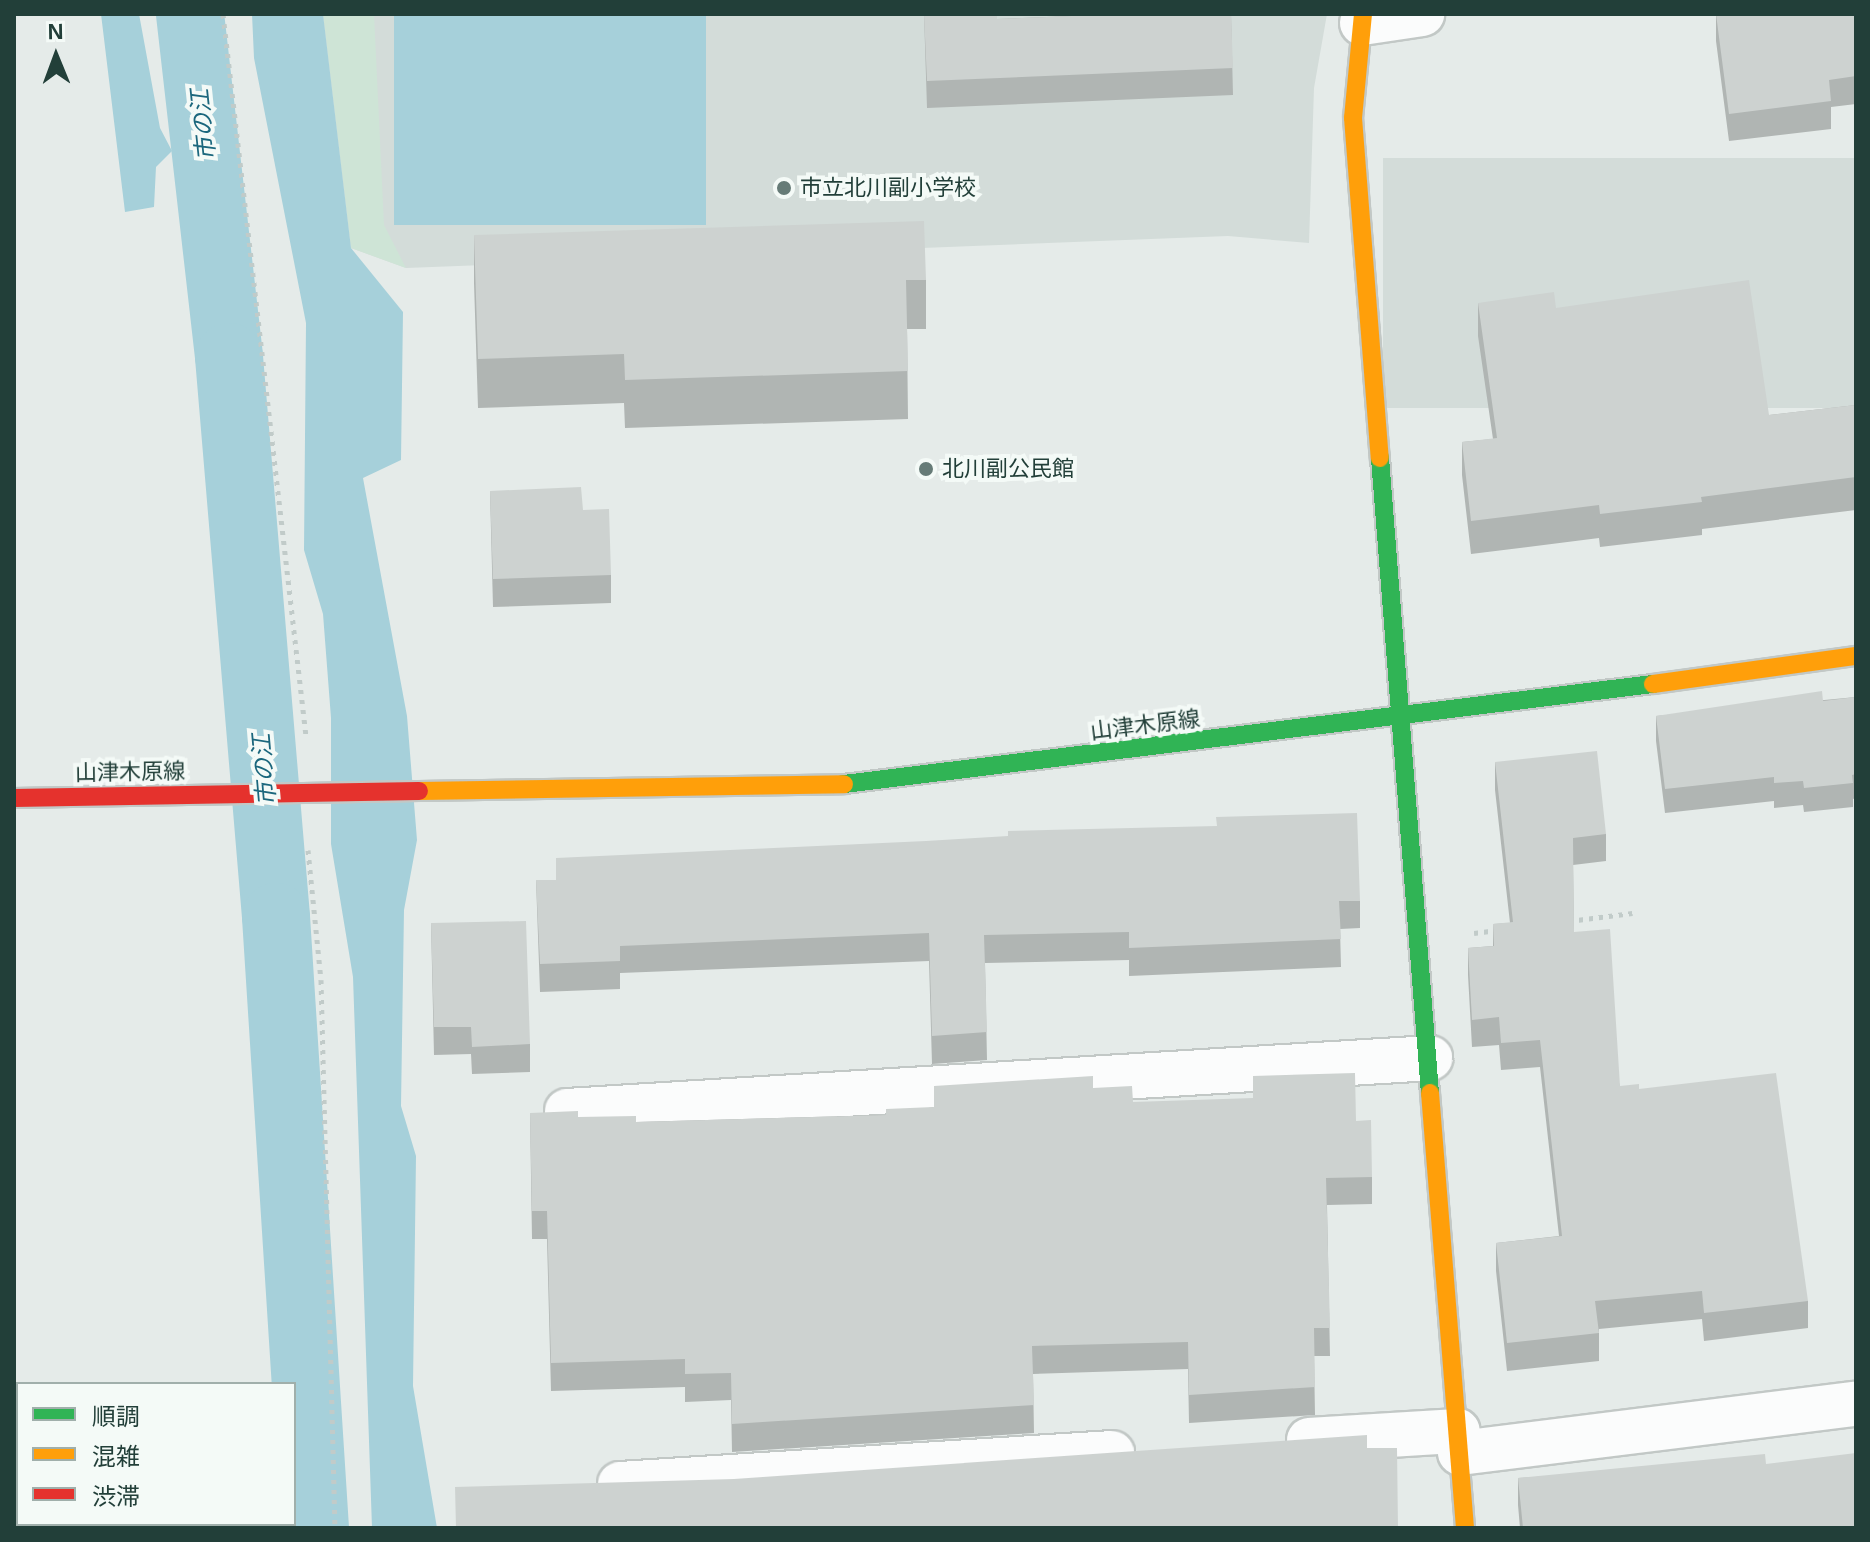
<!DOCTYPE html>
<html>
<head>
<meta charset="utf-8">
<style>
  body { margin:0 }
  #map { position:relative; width:1870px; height:1542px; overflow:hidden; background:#e5ebe9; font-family:Helvetica,"Noto Sans JP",sans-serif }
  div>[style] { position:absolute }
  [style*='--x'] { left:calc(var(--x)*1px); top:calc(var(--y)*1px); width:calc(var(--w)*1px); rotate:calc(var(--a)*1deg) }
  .built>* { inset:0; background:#d3dcd9; transform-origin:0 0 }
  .green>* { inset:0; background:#cee4d6 }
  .water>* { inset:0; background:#a6d0da; transform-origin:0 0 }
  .canal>* { height:68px; margin:-34px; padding:0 34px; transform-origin:34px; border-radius:34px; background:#a6d0da }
  .path>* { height:5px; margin-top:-2.5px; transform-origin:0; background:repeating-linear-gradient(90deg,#c1cbc9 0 4px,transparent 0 10px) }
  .roads { filter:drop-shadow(2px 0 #c2c8c6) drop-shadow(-2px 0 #c2c8c6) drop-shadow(0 2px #c2c8c6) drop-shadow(0 -2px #c2c8c6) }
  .street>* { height:44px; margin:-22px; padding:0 22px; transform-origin:22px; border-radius:22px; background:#fbfcfc }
  .fast>* { height:18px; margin:-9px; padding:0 9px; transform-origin:9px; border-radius:9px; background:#30b455 }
  .slow>* { height:18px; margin:-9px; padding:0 9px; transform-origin:9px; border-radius:9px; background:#ff9f0a }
  .jam>* { height:18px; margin:-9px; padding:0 9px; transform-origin:9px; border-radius:9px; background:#e5322d }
  .wall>* { inset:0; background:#b0b5b3 }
  .building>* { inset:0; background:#cdd2d0 }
  .dots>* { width:22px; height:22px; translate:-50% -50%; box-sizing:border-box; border:4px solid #f4faf7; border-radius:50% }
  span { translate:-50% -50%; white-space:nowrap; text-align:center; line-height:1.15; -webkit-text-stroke:8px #f4faf7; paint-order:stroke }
  .poi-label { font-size:22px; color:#223f39 }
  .left { translate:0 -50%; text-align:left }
  .street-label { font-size:22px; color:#223f39 }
  .water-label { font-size:24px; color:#1b677d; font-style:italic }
  .frame { position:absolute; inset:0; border:16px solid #223f39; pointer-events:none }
  .legend { position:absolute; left:16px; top:1382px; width:280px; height:144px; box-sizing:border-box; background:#f4faf7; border:2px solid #a0afab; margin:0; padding:10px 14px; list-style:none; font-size:24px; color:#223f39 }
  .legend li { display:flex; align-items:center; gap:16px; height:40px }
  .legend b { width:40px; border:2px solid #a0afab }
  .north { position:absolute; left:16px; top:16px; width:80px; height:80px; -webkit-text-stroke:6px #f4faf7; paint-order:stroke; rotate:359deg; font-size:22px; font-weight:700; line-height:32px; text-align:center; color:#223f39 }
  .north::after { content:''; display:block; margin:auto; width:28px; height:36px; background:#223f39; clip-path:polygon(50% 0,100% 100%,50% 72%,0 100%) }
</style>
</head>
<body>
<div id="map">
  <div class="built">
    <i style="clip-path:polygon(323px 14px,1327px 14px,1314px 88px,1309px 243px,1228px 236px,406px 268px,351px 248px)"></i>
    <i style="left:1856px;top:158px;width:250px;height:473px;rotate:90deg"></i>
  </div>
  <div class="green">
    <i style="clip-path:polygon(323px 14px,374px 14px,384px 225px,406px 268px,351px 248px)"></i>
  </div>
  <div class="water">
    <i style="clip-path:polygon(101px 14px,139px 14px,160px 128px,172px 151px,156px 167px,154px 207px,125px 212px)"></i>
    <i style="clip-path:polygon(252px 14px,323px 14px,351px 248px,403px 312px,401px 460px,363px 478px,407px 716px,417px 840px,404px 910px,401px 1106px,416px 1156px,413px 1386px,437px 1528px,372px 1528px,353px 977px,331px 844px,331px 718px,323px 614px,304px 550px,306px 323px,254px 58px)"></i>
    <i style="left:394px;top:14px;width:312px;height:211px"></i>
  </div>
  <div class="canal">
    <i style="--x:190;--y:14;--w:345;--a:83.5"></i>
    <i style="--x:229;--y:357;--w:562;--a:85.2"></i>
    <i style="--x:276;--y:917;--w:612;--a:86.35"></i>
  </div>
  <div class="path">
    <i style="--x:223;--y:14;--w:727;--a:83.44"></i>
    <i style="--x:308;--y:850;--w:131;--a:84.3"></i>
    <i style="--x:321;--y:980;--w:548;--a:88.54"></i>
    <i style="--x:1569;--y:921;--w:64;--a:-7.1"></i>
    <i style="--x:1474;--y:933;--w:26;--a:-7"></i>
  </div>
  <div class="roads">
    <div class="street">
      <i style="--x:1362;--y:23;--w:61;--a:-8.5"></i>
      <i style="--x:567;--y:1111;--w:865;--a:-3.51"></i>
      <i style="--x:1309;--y:1440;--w:149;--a:-3.5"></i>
      <i style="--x:1460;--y:1453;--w:399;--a:-7.1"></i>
      <i style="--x:620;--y:1484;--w:493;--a:-3.6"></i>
    </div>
    <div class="fast">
      <i style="--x:1380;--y:458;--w:637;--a:85.5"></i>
      <i style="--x:844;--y:784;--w:815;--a:-7.05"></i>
    </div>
    <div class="slow">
      <i style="--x:1363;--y:14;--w:104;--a:95.5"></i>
      <i style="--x:1353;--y:118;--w:341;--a:85.5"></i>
      <i style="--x:1653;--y:684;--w:205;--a:-7.9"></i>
      <i style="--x:419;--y:791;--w:425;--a:-0.9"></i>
      <i style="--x:1430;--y:1093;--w:436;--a:85.4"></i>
    </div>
    <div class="jam">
      <i style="--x:14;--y:798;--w:405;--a:-1"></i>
    </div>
  </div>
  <div class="wall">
    <i style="clip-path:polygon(924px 14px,997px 14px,997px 19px,1095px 15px,1095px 14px,1231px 14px,1233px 95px,927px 108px)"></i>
    <i style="clip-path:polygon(1716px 14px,1856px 14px,1856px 104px,1831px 107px,1831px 129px,1729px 141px,1716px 41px)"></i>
    <i style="clip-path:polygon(474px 235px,926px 280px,926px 329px,907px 329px,908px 419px,625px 428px,624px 403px,478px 408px,474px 283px)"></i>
    <i style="clip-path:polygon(1478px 303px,1556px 308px,1769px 415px,1856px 405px,1856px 510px,1702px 529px,1702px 535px,1600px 547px,1599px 538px,1471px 554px,1462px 475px,1462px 442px,1493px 439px,1478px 336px)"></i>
    <i style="clip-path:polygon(490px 491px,583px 510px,611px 575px,611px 603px,493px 607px)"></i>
    <i style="clip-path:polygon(1856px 697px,1856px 798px,1853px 799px,1853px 807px,1804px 812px,1803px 805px,1774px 808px,1774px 801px,1665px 813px,1656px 741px,1656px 716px)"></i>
    <i style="clip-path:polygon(1495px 762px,1606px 834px,1606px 861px,1573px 865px,1574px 932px,1620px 1086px,1639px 1089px,1808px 1301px,1808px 1328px,1704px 1341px,1702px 1319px,1599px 1329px,1599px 1361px,1507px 1371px,1496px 1271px,1496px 1243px,1559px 1236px,1540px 1067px,1501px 1070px,1499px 1045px,1472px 1047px,1468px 975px,1468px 948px,1493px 946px,1493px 924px,1510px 923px,1495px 790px)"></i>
    <i style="clip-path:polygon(536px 880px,1360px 901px,1360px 928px,1340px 929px,1341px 967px,1129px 976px,1129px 960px,985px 963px,987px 1060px,932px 1064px,929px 961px,620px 973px,620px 989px,540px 992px)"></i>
    <i style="clip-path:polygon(431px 923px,530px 1044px,530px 1072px,472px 1074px,471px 1054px,434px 1055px)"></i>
    <i style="clip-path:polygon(934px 1086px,1093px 1088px,1133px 1102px,1356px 1121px,1372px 1177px,1372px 1204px,1327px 1205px,1330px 1356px,1314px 1356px,1315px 1415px,1189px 1423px,1188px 1369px,1033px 1374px,1034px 1433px,732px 1452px,731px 1400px,685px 1402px,685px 1387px,551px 1391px,547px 1239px,532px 1239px,530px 1113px,636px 1122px,886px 1115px,934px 1107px)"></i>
    <i style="clip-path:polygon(1766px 1464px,1856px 1528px,1520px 1528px,1518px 1505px,1518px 1478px)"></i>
  </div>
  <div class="building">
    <i style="clip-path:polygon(924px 14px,997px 14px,997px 19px,1096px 15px,1096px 14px,1231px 14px,1233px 68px,927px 81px)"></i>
    <i style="clip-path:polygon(1716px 14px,1856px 14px,1856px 76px,1829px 80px,1831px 101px,1729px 114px)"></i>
    <i style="clip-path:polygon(924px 221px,926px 280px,906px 280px,908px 371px,625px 380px,624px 354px,478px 359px,474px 235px)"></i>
    <i style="clip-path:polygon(1749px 280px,1769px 415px,1856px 405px,1856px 477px,1701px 497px,1702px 502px,1600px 514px,1599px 505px,1471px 521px,1462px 442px,1497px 438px,1478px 303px,1554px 292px,1556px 308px)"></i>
    <i style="clip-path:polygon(581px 487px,583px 510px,609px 509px,611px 575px,493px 579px,490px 491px)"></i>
    <i style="clip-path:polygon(1822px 691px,1823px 701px,1856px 697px,1856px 774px,1852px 775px,1853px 783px,1804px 788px,1803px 781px,1774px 783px,1774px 777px,1665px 789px,1656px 716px)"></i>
    <i style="clip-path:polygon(1597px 751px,1606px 834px,1573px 838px,1574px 932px,1610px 929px,1620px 1086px,1639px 1084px,1639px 1089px,1776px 1073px,1808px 1301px,1704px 1313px,1702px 1291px,1595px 1301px,1599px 1333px,1507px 1343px,1496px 1243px,1562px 1236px,1540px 1040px,1501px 1043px,1499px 1017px,1472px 1020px,1468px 948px,1494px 946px,1493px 924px,1513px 922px,1495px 762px)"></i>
    <i style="clip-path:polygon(1357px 813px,1360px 901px,1339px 901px,1341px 939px,1129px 948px,1129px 932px,984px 935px,987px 1032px,932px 1036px,929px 933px,620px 946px,620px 961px,540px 964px,536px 880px,556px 880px,556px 858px,926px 841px,1008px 836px,1008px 831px,1217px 826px,1216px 817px)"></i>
    <i style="clip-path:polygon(526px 921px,530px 1044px,472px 1047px,471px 1027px,434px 1027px,431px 923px)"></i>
    <i style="clip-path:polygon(1355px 1073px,1356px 1121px,1371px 1120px,1372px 1177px,1326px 1178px,1330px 1328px,1314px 1328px,1315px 1387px,1189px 1395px,1188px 1342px,1032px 1346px,1034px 1405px,732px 1424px,731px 1373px,685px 1374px,685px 1359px,551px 1363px,547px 1211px,532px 1211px,530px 1113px,578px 1111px,578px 1117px,636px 1116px,636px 1122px,886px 1115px,886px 1109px,934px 1107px,934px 1086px,1093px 1076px,1093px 1088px,1132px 1086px,1133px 1102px,1253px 1098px,1253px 1076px)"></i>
    <i style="clip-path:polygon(1367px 1435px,1367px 1448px,1397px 1448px,1398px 1528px,456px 1528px,455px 1487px,734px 1479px)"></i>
    <i style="clip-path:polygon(1856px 1453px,1856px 1528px,1523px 1528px,1518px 1478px,1765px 1454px,1766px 1464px)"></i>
    <i style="clip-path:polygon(164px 1524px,252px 1524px,253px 1528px,161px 1528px,164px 1528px)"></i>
  </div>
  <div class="dots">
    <i style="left:784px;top:188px;background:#667b77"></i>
    <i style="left:926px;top:469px;background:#667b77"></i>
  </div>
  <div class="poi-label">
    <span class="left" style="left:800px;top:188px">市立北川副小学校</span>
    <span class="left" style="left:942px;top:469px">北川副公民館</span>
  </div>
  <div class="street-label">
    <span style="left:1145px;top:725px;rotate:-7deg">山津木原線</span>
    <span style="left:130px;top:772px;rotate:-1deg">山津木原線</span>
  </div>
  <div class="water-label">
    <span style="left:203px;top:125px;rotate:-96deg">市の江</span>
    <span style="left:264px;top:770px;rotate:-95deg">市の江</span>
  </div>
  <div class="frame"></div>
  <ul class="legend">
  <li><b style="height:10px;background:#30b455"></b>順調</li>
  <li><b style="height:10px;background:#ff9f0a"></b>混雑</li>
  <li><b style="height:10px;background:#e5322d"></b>渋滞</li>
  </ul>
  <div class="north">N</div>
</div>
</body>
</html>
